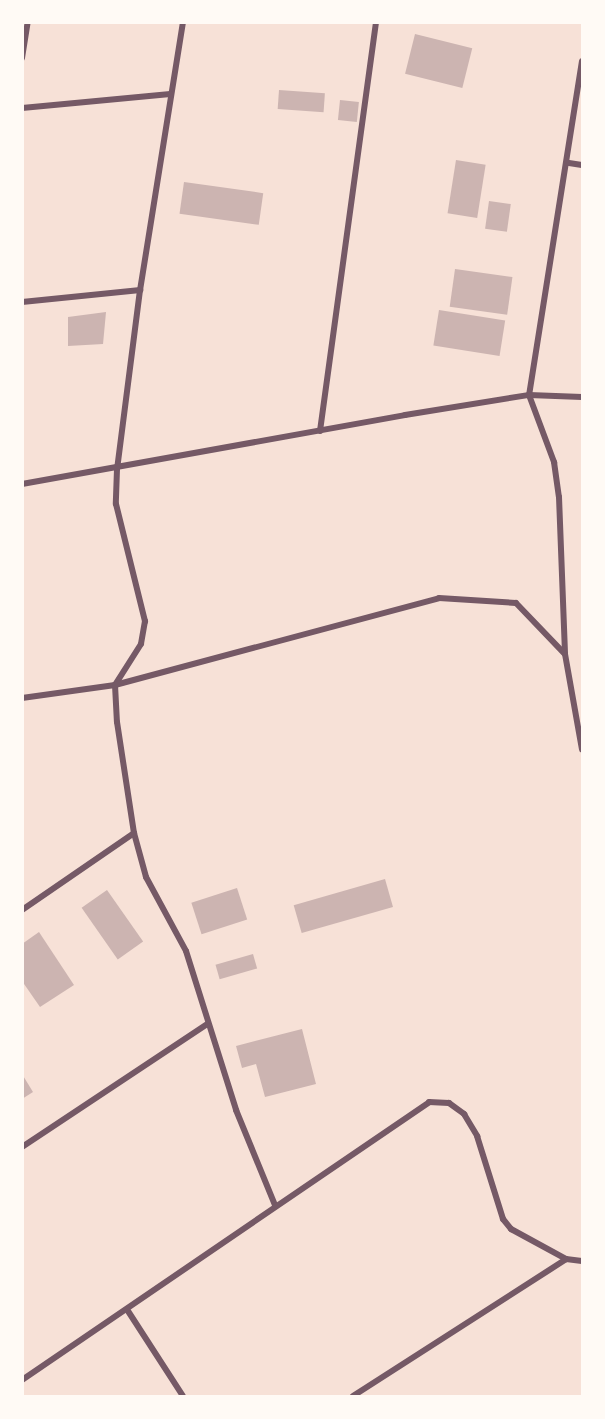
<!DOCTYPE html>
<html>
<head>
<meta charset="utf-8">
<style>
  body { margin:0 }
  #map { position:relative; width:605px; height:1419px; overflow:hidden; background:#f7e1d7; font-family:"Public Sans",sans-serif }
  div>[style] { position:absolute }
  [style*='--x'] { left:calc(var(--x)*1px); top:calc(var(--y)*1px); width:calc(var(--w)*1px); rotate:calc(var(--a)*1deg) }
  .building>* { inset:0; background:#ccb4b1; transform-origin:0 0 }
  .minor>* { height:6px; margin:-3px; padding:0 3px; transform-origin:3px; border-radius:3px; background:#755966 }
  span { translate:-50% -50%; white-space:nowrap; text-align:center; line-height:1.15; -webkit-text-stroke:4.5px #fffaf5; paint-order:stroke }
  .frame { position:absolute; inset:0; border:24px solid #fffaf5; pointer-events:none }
</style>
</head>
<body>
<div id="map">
  <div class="building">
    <i style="left:415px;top:34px;width:59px;height:41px;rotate:14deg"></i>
    <i style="left:279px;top:90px;width:46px;height:19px;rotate:4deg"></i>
    <i style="left:340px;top:100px;width:19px;height:20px;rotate:6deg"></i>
    <i style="left:456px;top:160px;width:30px;height:54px;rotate:9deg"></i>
    <i style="left:184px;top:182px;width:80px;height:32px;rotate:8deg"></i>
    <i style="left:489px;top:201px;width:22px;height:28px;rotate:8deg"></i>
    <i style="left:455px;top:269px;width:58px;height:38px;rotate:8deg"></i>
    <i style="left:439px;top:310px;width:67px;height:36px;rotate:9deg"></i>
    <i style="clip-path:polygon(106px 312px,103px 344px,68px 346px,68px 317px)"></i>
    <i style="left:385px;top:879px;width:29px;height:95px;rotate:74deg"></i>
    <i style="left:237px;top:888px;width:33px;height:48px;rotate:72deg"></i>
    <i style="left:107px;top:890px;width:63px;height:31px;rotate:55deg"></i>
    <i style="clip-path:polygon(39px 932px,74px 985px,40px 1007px,22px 981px,22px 944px)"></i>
    <i style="left:253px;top:954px;width:15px;height:39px;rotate:74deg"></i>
    <i style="clip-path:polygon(302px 1029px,316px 1084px,265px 1097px,256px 1064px,242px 1068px,236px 1046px)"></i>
    <i style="clip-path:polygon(22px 1074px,33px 1092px,22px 1099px)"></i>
  </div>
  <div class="minor">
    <i style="--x:183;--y:22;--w:271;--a:99.1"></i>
    <i style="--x:140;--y:290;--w:180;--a:97.3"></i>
    <i style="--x:117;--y:469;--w:35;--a:92"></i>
    <i style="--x:116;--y:504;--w:121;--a:76.1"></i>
    <i style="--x:145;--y:621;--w:23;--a:100"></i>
    <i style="--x:141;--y:644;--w:49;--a:122.4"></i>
    <i style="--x:115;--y:685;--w:37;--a:87"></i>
    <i style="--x:117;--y:722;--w:112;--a:81.3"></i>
    <i style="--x:134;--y:833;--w:46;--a:74.7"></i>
    <i style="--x:146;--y:877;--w:84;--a:61.6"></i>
    <i style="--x:186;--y:951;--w:167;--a:72.5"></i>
    <i style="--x:236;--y:1110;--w:103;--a:67.7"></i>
    <i style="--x:22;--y:58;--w:36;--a:-81"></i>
    <i style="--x:582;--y:61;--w:338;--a:99"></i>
    <i style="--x:529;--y:395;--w:72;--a:69.5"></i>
    <i style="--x:554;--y:462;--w:35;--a:82"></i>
    <i style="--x:559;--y:497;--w:157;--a:87.8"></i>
    <i style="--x:565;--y:654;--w:97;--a:79.9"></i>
    <i style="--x:22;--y:108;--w:149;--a:-5.4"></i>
    <i style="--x:569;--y:163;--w:13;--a:9"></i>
    <i style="--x:22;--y:302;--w:119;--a:-5.8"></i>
    <i style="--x:320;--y:431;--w:413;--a:-82.2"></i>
    <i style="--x:22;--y:484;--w:389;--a:-10.2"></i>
    <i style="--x:405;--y:415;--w:126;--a:-9.2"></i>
    <i style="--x:529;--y:395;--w:53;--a:2.2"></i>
    <i style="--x:22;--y:698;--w:94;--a:-8"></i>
    <i style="--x:115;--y:685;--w:335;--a:-15"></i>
    <i style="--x:439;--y:598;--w:77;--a:3.7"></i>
    <i style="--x:516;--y:603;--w:69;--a:46.2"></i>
    <i style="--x:22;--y:910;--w:136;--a:-34.5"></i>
    <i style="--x:22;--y:1147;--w:222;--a:-33.6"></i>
    <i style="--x:128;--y:1311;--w:101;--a:57.1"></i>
    <i style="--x:22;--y:1380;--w:493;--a:-34.3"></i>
    <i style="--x:429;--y:1102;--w:20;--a:3"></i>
    <i style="--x:449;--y:1103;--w:19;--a:36"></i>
    <i style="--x:464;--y:1114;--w:26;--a:59"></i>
    <i style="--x:477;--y:1136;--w:87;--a:72.6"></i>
    <i style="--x:503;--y:1219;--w:13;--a:51"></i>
    <i style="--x:511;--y:1229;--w:63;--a:28.6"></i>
    <i style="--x:566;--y:1259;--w:16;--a:7"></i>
    <i style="--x:353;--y:1396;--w:253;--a:-32.7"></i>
  </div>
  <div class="frame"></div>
</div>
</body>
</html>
